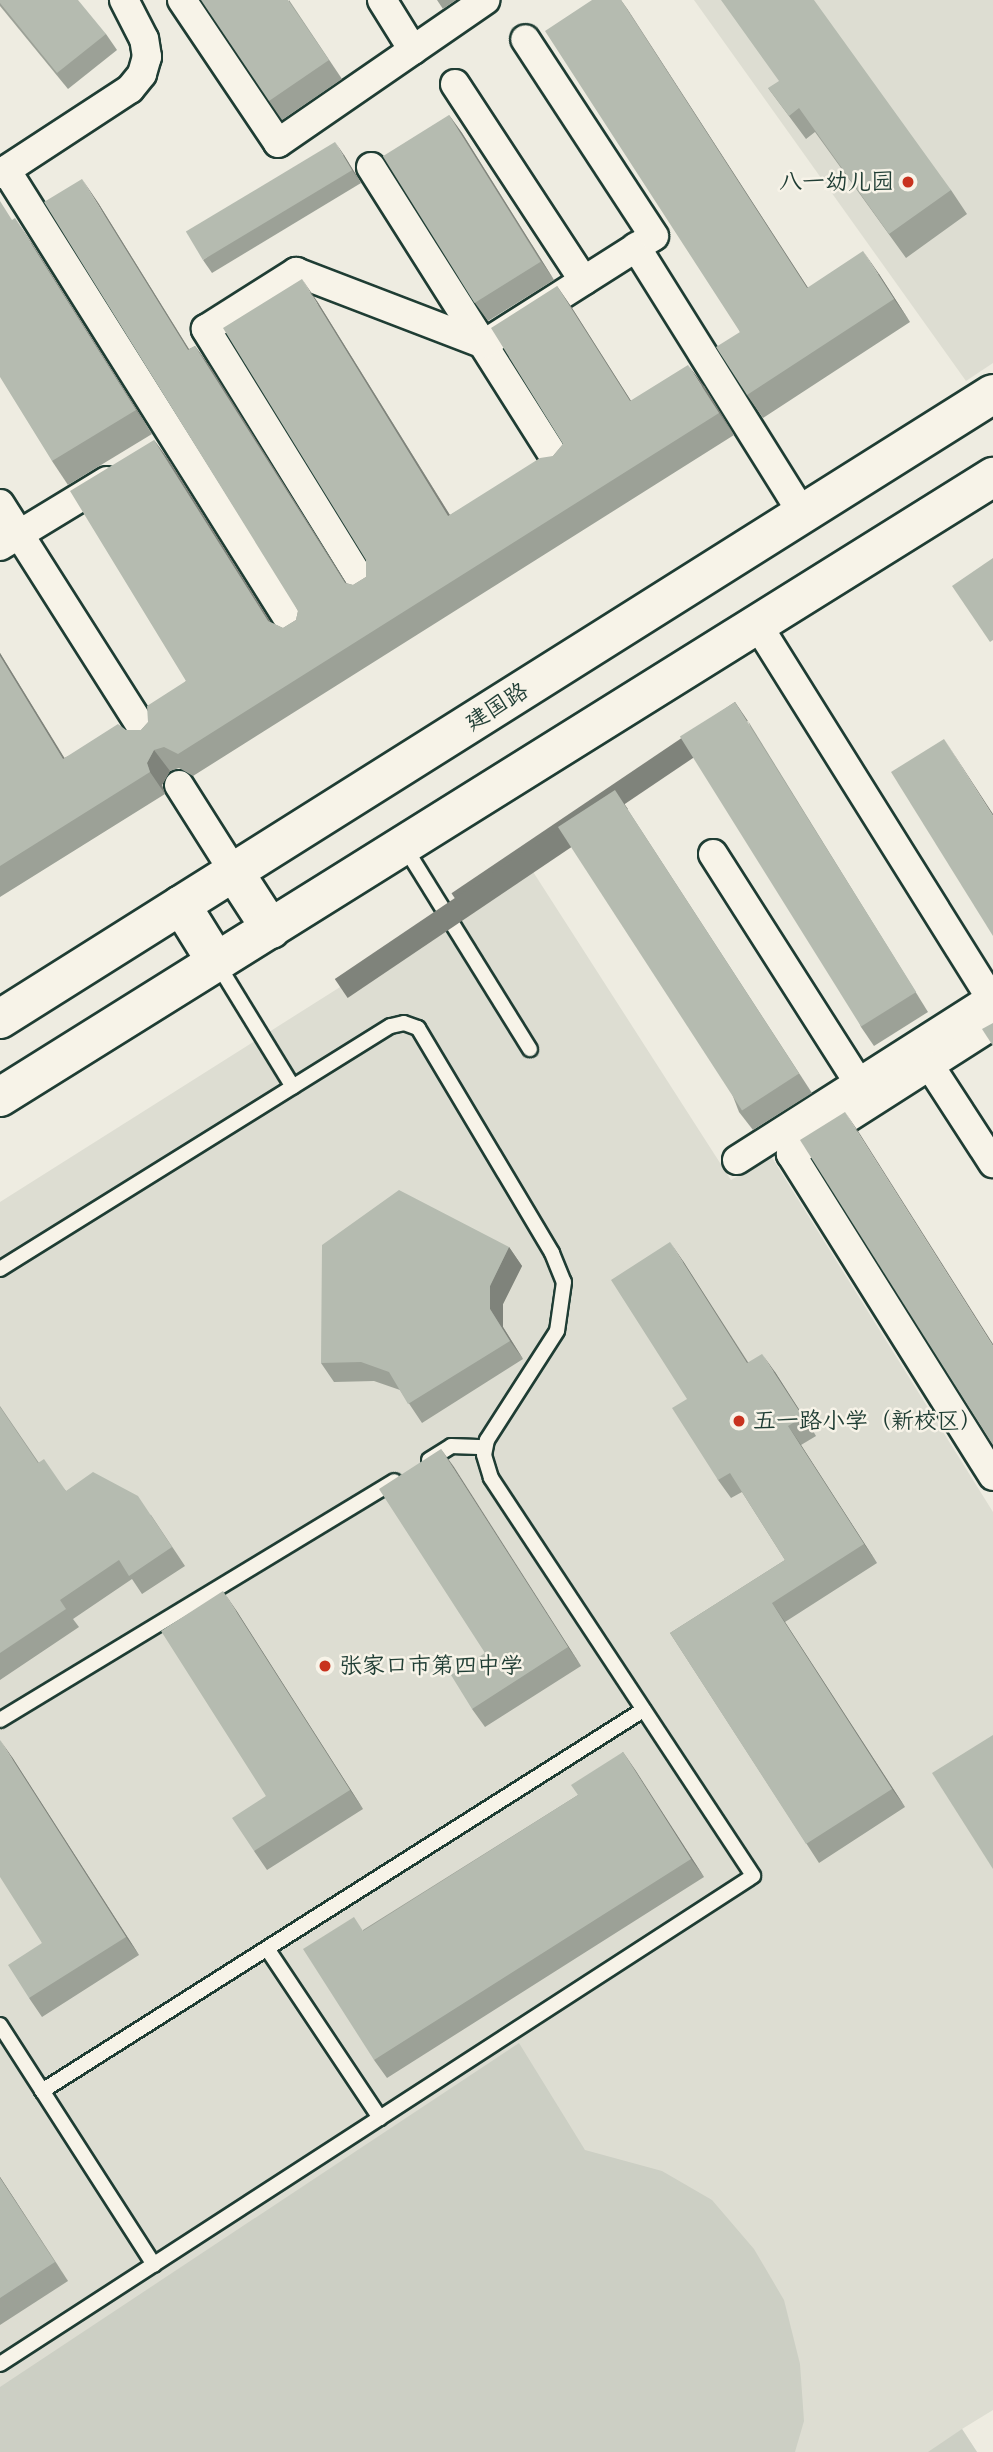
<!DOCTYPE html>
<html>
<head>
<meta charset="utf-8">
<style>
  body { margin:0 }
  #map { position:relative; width:993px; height:2452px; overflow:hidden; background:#eeece1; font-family:"Comic Neue","LXGW WenKai TC",sans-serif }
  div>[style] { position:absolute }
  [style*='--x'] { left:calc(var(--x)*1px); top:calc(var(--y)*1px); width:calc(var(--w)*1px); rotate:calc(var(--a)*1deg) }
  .built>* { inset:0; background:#ddddd2 }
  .green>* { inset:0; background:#cccfc4 }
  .roads { filter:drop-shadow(2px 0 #1f3d34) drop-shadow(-2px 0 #1f3d34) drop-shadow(0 2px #1f3d34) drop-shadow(0 -2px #1f3d34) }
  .lane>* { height:14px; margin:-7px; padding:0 7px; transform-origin:7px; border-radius:7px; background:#f7f3e8 }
  .street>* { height:28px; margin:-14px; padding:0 14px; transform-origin:14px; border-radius:14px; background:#f7f3e8 }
  .primary>* { height:38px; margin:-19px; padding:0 19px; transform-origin:19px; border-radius:19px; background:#f7f3e8 }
  .wall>* { inset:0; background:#9ca197 }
  .shaded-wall>* { inset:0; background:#7f837b; transform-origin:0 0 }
  .building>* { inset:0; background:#b5bbb0; transform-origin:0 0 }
  .dots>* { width:19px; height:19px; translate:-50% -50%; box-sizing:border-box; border:4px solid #f7f3e8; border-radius:50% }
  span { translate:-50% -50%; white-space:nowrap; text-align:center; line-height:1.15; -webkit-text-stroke:5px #f7f3e8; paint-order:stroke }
  .poi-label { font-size:23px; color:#1f3d34 }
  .right { translate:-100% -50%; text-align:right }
  .left { translate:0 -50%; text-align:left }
  .street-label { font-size:23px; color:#1f3d34 }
</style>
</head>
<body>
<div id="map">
  <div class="built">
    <i style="clip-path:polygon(694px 0,993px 0,993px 363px,966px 381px)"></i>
    <i style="clip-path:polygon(530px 867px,731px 1180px,771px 1156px,993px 1512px,993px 2410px,962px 2429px,977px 2452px,0 2452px,0 1202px)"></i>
  </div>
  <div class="green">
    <i style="clip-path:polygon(519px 2043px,585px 2150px,662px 2171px,712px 2200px,754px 2249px,784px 2300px,800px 2364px,804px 2421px,795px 2452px,0 2452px,0 2387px)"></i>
    <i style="clip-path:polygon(962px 2429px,977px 2452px,928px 2452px)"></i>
  </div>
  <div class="roads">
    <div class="lane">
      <i style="--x:404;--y:846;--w:239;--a:58.2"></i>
      <i style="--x:217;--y:963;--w:145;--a:58.5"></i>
      <i style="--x:0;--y:1269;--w:460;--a:-31.9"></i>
      <i style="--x:391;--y:1026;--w:13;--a:-13"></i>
      <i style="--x:404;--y:1023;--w:15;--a:20"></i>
      <i style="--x:418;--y:1028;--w:262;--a:59.2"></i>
      <i style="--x:552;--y:1253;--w:31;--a:68"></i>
      <i style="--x:564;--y:1282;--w:49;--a:98.1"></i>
      <i style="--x:557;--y:1331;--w:130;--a:122.7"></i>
      <i style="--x:487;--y:1440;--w:15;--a:101"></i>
      <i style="--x:484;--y:1455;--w:24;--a:73"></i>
      <i style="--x:491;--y:1478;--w:476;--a:56.6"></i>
      <i style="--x:753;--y:1876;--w:897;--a:147.05"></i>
      <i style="--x:429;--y:1460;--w:26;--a:-32"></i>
      <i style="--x:451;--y:1446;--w:34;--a:2"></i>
      <i style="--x:0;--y:1720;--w:461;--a:-31.2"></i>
      <i style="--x:268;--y:1950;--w:202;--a:56.3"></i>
      <i style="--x:0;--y:2025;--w:285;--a:57.3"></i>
      <i style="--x:42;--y:2091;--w:712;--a:-32.37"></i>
    </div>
    <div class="street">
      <i style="--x:182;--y:0;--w:172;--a:56.1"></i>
      <i style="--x:278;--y:143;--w:252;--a:-34.6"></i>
      <i style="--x:382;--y:0;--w:59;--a:58.2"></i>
      <i style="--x:455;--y:84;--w:235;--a:56.8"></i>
      <i style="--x:371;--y:167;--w:352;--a:57.7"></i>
      <i style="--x:6;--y:170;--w:547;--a:57.85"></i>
      <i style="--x:0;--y:174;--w:155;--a:-33.2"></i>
      <i style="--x:130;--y:89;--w:19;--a:-51"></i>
      <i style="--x:142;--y:74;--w:18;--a:-74"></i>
      <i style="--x:147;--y:57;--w:18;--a:-99"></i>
      <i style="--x:144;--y:39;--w:44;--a:-117.1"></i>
      <i style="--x:636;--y:247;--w:315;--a:58"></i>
      <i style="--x:0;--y:504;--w:276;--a:57.6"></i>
      <i style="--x:0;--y:546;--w:125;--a:-31.3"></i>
      <i style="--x:367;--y:590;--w:307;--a:-121.7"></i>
      <i style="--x:206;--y:329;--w:107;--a:-32.3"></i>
      <i style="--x:296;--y:272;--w:201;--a:21"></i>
      <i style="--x:484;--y:344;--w:201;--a:-32.4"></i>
      <i style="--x:654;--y:236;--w:235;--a:-123.2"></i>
      <i style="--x:757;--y:624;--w:442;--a:58"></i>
      <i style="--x:179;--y:785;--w:103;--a:57.7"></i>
      <i style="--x:713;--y:854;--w:272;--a:57.5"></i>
      <i style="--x:993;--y:1025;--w:240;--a:147.4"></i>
      <i style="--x:791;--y:1154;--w:380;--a:57.9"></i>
      <i style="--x:930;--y:1066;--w:116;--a:57"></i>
      <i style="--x:737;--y:1160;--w:303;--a:-32.5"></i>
    </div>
    <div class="primary">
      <i style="--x:234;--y:872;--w:68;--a:57"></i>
      <i style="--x:181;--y:905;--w:68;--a:58.2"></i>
      <i style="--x:0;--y:1019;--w:1173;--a:-32.19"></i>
      <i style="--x:0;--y:1097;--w:1171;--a:-31.98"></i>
    </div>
  </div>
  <div class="wall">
    <i style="clip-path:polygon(0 0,106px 34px,117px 50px,68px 89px,0 6px)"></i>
    <i style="clip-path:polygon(289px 0,342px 79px,282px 120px,269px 101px)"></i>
    <i style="clip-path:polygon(437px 0,456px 0,443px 9px)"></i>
    <i style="clip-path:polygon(592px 0,621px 0,808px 288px,879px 274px,910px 322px,763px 418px,747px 395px,740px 332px)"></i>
    <i style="clip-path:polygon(768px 88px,951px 190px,967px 214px,906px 258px,815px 132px,806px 139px)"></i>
    <i style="clip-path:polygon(449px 115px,462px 133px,554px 280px,488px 321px,475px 303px)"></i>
    <i style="clip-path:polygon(344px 155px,361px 183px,212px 273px,203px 260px)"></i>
    <i style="clip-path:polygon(97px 201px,189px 349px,195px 346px,210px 367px,346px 583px,353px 585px,366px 577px,366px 560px,317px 301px,450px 515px,553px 456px,563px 444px,557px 286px,572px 308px,631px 401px,704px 386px,734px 435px,193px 776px,179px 768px,170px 771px,162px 785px,165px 794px,0 897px,0 653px,64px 758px,126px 730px,141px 730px,186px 681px,154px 440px,170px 462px,270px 622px,283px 628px,296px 620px,298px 611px)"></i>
    <i style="clip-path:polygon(31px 242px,152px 434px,68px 485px,52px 461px)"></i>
    <i style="clip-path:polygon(748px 721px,928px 1012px,874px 1046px,861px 1027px)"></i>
    <i style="clip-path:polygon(615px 790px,812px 1093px,753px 1130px,739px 1112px)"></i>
    <i style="clip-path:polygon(509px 1247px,522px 1266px,503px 1304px,503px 1327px,523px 1359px,422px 1423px,400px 1390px,374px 1381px,334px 1382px,321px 1363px)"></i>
    <i style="clip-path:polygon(683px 1261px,748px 1362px,775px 1372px,816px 1436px,801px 1445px,877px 1563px,785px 1622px,905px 1807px,819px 1863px,670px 1633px,785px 1560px,742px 1492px,731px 1498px,718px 1480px,687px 1399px)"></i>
    <i style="clip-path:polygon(0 1406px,39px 1463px,66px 1491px,151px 1515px,185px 1566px,142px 1594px,132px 1579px,73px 1619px,79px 1627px,0 1680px)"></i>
    <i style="clip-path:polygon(441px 1449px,581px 1666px,485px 1727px,472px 1709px,485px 1653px)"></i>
    <i style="clip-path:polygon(236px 1610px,363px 1809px,267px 1870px,254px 1851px,266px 1796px)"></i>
    <i style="clip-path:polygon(623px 1752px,704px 1877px,387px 2078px,374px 2060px,363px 1930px,578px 1795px)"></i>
    <i style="clip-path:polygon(12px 1757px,139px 1955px,42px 2017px,29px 1998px,42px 1943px)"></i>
    <i style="clip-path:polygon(0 2177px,68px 2281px,0 2325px)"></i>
  </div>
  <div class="shaded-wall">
    <i style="clip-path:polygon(621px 0,628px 10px,823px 311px,807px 288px)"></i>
    <i style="clip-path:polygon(449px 115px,462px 133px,554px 280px,541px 261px)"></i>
    <i style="clip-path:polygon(335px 142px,344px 155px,361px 183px,352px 170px)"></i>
    <i style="clip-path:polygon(82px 179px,97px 201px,203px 372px,188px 350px)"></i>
    <i style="clip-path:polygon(15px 218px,31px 242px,152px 434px,136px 410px)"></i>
    <i style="clip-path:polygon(863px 251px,879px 274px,910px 322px,894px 299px)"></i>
    <i style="clip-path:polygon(302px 279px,317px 301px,464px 538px,448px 516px)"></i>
    <i style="clip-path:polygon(557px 286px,572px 308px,645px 423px,630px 401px)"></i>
    <i style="clip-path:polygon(195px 346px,210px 367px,360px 605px,345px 583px)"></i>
    <i style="clip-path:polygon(688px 365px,704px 386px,734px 435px,719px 413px)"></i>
    <i style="clip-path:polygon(154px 440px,170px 462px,283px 642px,268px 621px)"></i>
    <i style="clip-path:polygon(0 653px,78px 780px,63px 759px,0 656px)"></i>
    <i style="left:735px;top:702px;width:23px;height:342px;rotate:56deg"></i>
    <i style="clip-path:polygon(944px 739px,993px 814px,993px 816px)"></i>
    <i style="clip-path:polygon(154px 750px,170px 771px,162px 785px,165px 794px,150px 772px,147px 763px)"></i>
    <i style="left:615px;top:790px;width:23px;height:338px;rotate:56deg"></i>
    <i style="clip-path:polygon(845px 1112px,858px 1131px,993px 1344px,993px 1346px)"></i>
    <i style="clip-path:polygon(670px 1242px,683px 1261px,760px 1382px,747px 1363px)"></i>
    <i style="clip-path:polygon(509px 1247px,522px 1266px,503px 1304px,503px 1327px,523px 1359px,510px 1341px,490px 1309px,490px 1286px)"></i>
    <i style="clip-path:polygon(762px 1354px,775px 1372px,816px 1436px,803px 1417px)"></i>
    <i style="clip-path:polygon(788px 1426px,801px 1445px,877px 1563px,864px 1544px)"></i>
    <i style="clip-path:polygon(441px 1449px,454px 1467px,581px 1666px,568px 1647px)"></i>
    <i style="clip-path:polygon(223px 1591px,236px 1610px,363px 1809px,350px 1790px)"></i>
    <i style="clip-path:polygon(772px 1603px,785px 1622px,905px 1807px,892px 1789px)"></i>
    <i style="clip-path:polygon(0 1740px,12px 1757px,139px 1955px,126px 1937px)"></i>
    <i style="clip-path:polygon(623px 1752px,636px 1771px,704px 1877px,691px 1859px)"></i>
    <i style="clip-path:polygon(0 2177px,68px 2281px,0 2178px)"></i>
  </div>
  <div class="building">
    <i style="clip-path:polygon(0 0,78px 0,106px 34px,57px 73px,0 3px)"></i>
    <i style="clip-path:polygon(201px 0,288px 0,329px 60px,269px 101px)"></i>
    <i style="clip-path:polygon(592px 0,621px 0,807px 288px,863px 251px,894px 299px,747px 395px,716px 347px,740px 332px,545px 31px)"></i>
    <i style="clip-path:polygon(721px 0,814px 0,951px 190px,889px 234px,799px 108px,789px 116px,768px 88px,779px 81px)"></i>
    <i style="left:449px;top:115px;width:173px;height:78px;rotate:58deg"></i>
    <i style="left:335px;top:142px;width:33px;height:174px;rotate:59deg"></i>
    <i style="clip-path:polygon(82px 179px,188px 350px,195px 346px,345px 583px,353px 585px,366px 577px,366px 560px,223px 328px,302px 279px,448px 516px,540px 458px,553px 456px,563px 444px,491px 328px,557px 286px,630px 401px,688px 365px,719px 413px,178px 754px,164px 747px,154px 750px,147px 763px,150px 772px,0 866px,0 656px,63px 759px,118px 724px,126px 730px,141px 730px,148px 722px,147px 706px,186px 681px,70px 491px,154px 440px,268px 621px,283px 628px,296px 620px,298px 611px,44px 202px)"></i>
    <i style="clip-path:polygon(0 201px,12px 220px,15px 218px,136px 410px,52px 461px,0 377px)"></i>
    <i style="clip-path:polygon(993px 558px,993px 640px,990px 642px,952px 586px)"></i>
    <i style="left:735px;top:702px;width:342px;height:65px;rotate:58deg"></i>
    <i style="clip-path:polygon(944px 739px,993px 816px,993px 936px,891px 772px)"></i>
    <i style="left:615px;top:790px;width:338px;height:68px;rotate:57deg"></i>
    <i style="clip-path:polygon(993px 1023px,993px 1046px,982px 1029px)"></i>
    <i style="clip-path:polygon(845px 1112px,993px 1346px,993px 1445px,800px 1140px)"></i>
    <i style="clip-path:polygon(399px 1190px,509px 1247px,490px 1286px,490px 1309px,510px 1341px,408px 1404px,389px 1372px,361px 1362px,321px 1363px,322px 1245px)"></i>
    <i style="clip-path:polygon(670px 1242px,747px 1363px,762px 1354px,803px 1417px,788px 1426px,864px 1544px,772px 1603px,892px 1789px,806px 1844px,670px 1633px,785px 1560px,730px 1473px,718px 1480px,672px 1408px,687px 1399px,611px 1280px)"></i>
    <i style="clip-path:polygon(0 1407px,38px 1463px,44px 1459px,66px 1491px,93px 1472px,138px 1496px,172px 1547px,129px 1576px,119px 1560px,60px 1600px,66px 1609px,0 1653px)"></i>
    <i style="clip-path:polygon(441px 1449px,568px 1647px,472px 1709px,451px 1675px,485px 1653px,379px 1489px)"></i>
    <i style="clip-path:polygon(223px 1591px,350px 1790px,254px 1851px,232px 1818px,266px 1796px,161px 1631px)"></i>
    <i style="clip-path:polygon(993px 1735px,993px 1869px,932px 1773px)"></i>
    <i style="clip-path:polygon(0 1740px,126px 1937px,29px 1998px,8px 1965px,42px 1943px,0 1877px)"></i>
    <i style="clip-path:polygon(623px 1752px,691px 1859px,374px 2060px,303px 1949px,354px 1917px,363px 1931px,578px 1795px,571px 1785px)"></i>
    <i style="clip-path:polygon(0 2178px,55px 2262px,0 2298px)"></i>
  </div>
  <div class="dots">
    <i style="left:908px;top:182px;background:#c8321e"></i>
    <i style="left:739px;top:1421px;background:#c8321e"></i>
    <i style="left:325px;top:1666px;background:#c8321e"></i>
  </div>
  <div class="poi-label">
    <span class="right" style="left:894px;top:182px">八一幼儿园</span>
    <span class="left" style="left:753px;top:1421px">五一路小学（新校区）</span>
    <span class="left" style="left:339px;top:1666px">张家口市第四中学</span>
  </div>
  <div class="street-label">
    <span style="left:497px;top:707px;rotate:-32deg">建国路</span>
  </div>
</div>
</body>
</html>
